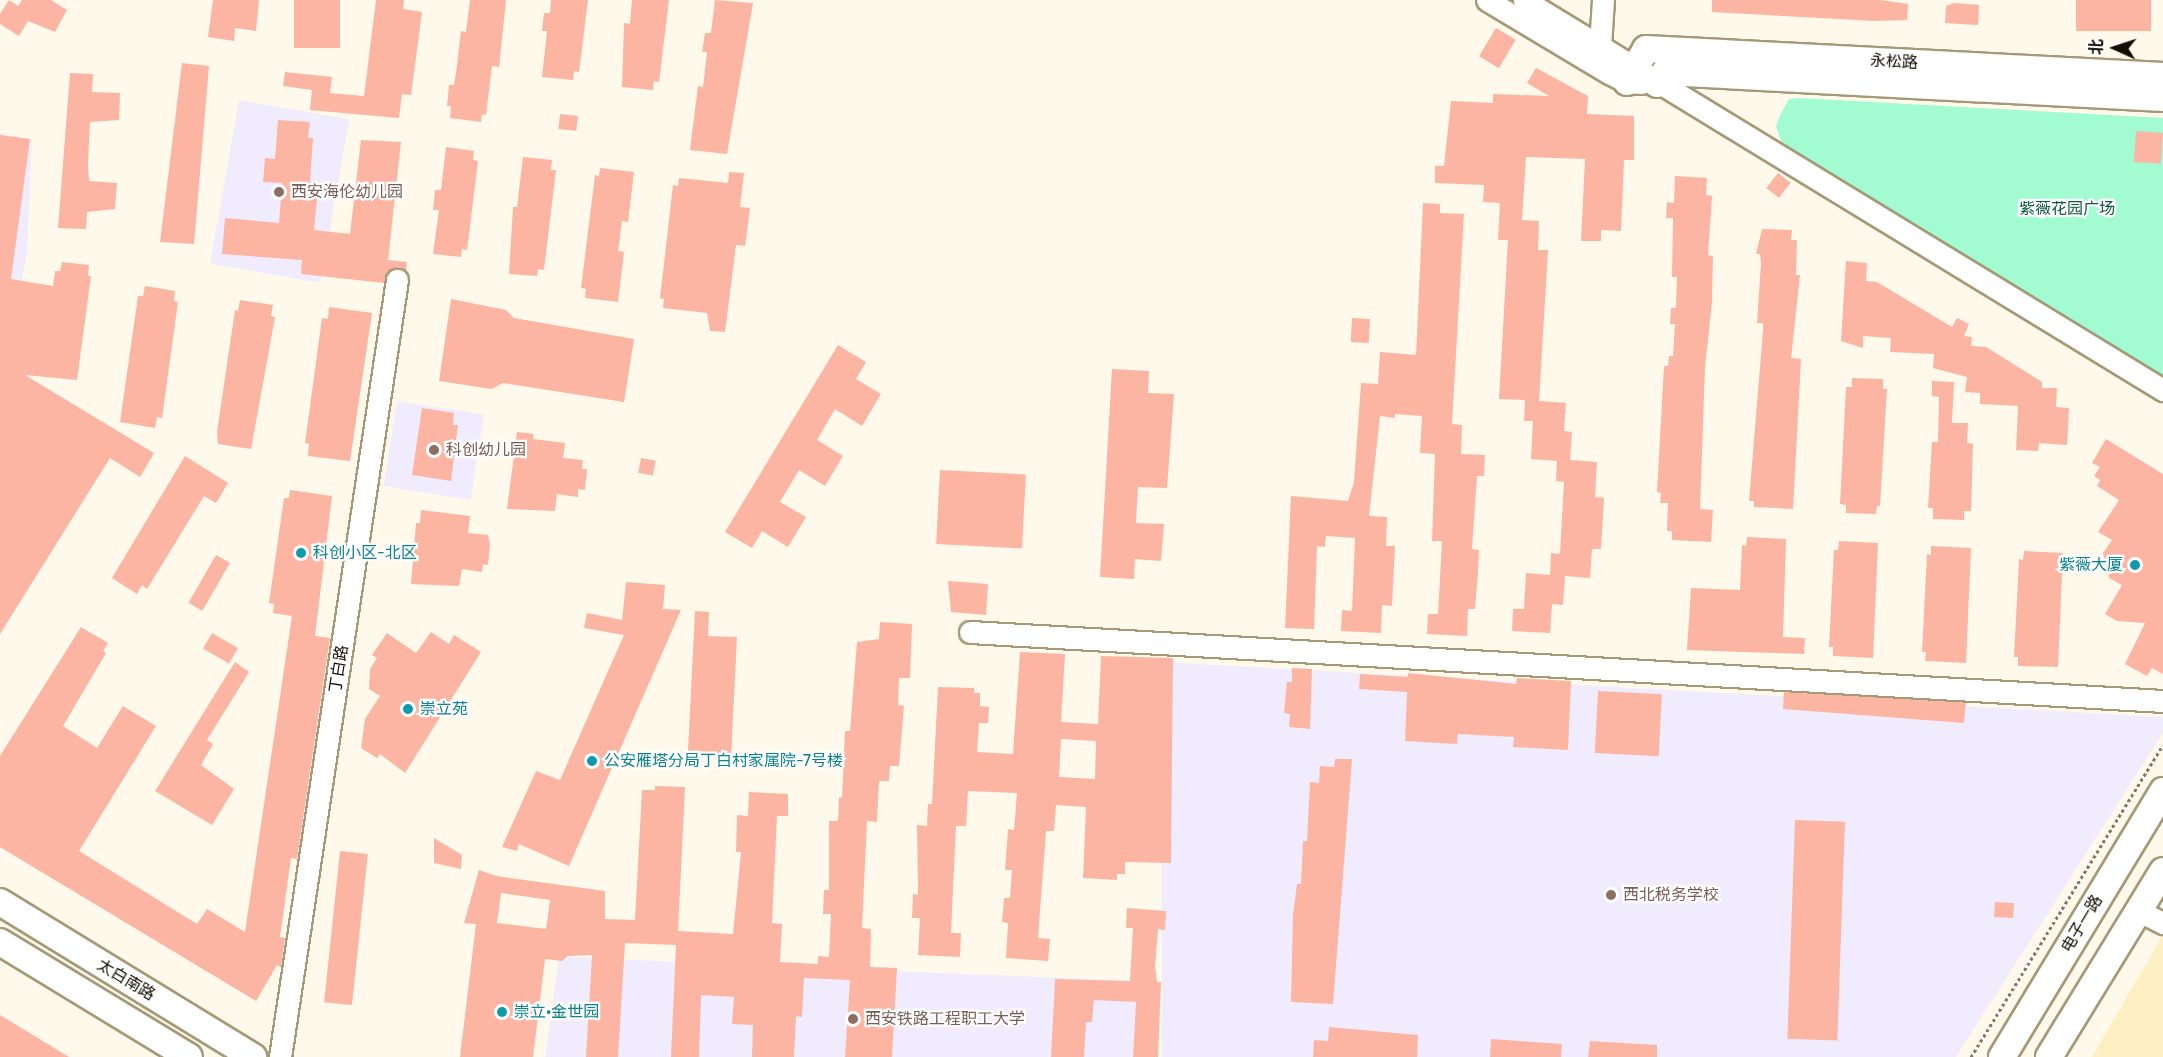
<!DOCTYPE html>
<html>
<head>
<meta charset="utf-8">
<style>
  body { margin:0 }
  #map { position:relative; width:2163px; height:1057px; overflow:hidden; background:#fef9ea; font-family:Rubik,"Noto Sans SC",sans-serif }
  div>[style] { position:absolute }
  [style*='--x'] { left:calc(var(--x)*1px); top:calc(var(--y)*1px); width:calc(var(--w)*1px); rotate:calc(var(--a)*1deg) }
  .built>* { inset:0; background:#feefc3 }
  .education>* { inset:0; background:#f1ecfd; transform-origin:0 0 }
  .green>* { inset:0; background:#a2fbd1 }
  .building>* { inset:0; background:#fcb5a3; transform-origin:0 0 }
  .path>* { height:3px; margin-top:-1.5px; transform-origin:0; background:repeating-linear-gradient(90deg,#7e796d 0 3px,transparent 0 6px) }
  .roads { filter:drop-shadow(2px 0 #a59977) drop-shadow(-2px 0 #a59977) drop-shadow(0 2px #a59977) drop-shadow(0 -2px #a59977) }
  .minor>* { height:21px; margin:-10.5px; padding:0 10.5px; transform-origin:10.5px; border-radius:10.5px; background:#fff }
  .major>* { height:26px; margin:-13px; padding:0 13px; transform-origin:13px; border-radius:13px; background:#fff }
  .dots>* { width:16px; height:16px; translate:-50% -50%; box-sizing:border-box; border:3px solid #fff; border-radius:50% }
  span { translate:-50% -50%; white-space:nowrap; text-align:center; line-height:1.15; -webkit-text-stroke:4.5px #fff; paint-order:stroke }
  .street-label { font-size:16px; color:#120d03 }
  .education-label { font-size:16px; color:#785e54 }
  .left { translate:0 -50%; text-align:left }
  .park-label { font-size:16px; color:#0f5a3f }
  .culture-label { font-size:16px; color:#0d838f }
  .right { translate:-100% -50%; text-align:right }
  .north { position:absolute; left:2085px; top:18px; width:60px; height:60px; -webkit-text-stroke:4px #fff; paint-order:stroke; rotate:273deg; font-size:16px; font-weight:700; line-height:24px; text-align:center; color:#120d03 }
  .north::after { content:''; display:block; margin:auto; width:21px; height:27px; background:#120d03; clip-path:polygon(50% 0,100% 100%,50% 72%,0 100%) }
</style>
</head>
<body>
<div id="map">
  <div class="built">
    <i style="clip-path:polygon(2163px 935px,2163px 1057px,2092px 1057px)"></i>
  </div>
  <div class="education">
    <i style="left:239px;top:100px;width:112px;height:166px;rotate:10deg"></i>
    <i style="clip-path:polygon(0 134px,32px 140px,27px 253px,0 389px)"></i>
    <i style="left:397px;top:401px;width:88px;height:86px;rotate:9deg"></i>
    <i style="clip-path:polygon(1161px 662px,2163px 717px,2163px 733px,1956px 1057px,1162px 1057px)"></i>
    <i style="clip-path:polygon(559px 957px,1157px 982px,1156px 1057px,545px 1057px)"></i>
  </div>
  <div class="green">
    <i style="clip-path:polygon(1799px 98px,2163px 118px,2163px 378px,1783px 146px,1776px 127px,1779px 117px,1789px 99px)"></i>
  </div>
  <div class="building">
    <i style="clip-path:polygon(9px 0,18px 6px,22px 0,51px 0,67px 10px,55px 32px,28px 21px,19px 36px,0 24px,0 14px)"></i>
    <i style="clip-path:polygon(213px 0,259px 0,256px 31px,235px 28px,234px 41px,208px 37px)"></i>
    <i style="left:294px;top:0;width:46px;height:48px"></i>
    <i style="clip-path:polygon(376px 0,404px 0,403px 9px,422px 12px,411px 95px,402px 94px,399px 118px,310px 110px,312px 90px,283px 86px,285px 72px,332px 77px,330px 93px,364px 96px)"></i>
    <i style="clip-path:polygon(470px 0,506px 0,499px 67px,492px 66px,486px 115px,482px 114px,481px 122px,450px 118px,451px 106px,447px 106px,449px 85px,454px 85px,456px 73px,461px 31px,466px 32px)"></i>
    <i style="clip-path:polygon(551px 0,588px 0,579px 72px,574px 71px,573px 80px,542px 77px,547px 31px,542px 31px,544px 13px,550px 13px)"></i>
    <i style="clip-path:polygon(632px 0,669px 0,659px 82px,654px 81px,653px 90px,622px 87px,624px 23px,630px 24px)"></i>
    <i style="clip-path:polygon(715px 0,753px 3px,727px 154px,690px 150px,698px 86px,703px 87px,707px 52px,702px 52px,705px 33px,711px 33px)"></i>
    <i style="clip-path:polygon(1712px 0,1880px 0,1908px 4px,1907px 20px,1875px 21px,1712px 12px)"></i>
    <i style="left:2076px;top:0;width:75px;height:31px"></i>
    <i style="clip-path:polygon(1954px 3px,1979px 5px,1978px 25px,1945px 23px,1946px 6px)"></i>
    <i style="left:1496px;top:28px;width:23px;height:33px;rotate:31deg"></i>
    <i style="clip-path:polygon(182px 63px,209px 66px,194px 244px,160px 242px)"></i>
    <i style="clip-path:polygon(1536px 68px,1588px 96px,1587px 114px,1634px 116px,1634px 160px,1624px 160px,1621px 231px,1601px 230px,1601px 241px,1581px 241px,1585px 159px,1526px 157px,1522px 220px,1539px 221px,1538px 250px,1548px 250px,1539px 401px,1566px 403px,1564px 431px,1572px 432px,1570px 460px,1597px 462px,1595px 497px,1604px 498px,1601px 549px,1592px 549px,1590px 578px,1565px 576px,1563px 605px,1552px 604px,1550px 633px,1512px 631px,1513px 609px,1524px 609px,1526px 573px,1550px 575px,1551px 553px,1560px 554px,1564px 482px,1556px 481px,1557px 461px,1531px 459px,1533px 421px,1524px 421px,1525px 400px,1499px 399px,1508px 240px,1498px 240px,1500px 203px,1483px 202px,1484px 185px,1435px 183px,1435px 166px,1444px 166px,1451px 101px,1493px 103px,1493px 94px,1549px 96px,1527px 83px)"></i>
    <i style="clip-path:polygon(70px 73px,93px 74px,92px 92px,120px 93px,119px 120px,90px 122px,88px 164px,89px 181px,117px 183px,115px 209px,87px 212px,86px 229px,58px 228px)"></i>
    <i style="left:560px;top:114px;width:18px;height:15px;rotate:6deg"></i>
    <i style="clip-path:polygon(278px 120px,310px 122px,308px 138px,313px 138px,310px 182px,313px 183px,312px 198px,317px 198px,314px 230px,350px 234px,361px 140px,401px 142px,388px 260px,407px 262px,406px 271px,392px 268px,384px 283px,301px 274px,302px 260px,222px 254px,225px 218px,279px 223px,282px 183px,263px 182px,265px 158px,275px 159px)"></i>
    <i style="left:2136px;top:131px;width:27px;height:31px;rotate:4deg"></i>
    <i style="clip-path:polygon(0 135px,30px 139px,11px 279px,53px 286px,55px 271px,60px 271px,62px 262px,89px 265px,88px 276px,91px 276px,77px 380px,25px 375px,154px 453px,140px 477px,110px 458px,0 634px)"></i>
    <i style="clip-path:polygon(446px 147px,474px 151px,473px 160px,478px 161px,467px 250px,462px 249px,461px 257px,433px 254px,439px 210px,433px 210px,435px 190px,441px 190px)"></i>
    <i style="clip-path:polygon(523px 157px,552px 160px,551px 170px,556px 170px,544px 270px,538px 269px,537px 276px,509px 274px,513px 207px,517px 207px)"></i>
    <i style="clip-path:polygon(600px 168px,634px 172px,628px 222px,622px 221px,618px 251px,624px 252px,618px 302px,585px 298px,586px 289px,581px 288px,595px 175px,599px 176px)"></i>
    <i style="clip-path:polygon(729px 172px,744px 173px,740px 207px,750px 208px,745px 246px,736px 245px,725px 332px,710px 331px,707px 313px,663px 308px,664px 299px,660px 298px,673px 185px,678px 186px,679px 178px,728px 183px)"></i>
    <i style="left:1778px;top:173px;width:16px;height:19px;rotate:38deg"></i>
    <i style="clip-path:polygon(1675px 176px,1707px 178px,1706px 195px,1712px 196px,1708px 255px,1713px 256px,1712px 302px,1705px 367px,1700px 509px,1713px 510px,1711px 542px,1672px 540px,1672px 531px,1667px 531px,1668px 503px,1660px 503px,1661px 493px,1657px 492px,1664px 366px,1668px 366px,1669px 356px,1673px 356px,1675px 324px,1670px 324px,1671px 308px,1676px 308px,1677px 277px,1672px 277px,1673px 218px,1666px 218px,1667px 202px,1674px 203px)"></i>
    <i style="clip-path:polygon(1423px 203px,1440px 204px,1440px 213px,1464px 214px,1452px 424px,1462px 425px,1461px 454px,1485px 455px,1484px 476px,1477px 476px,1472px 549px,1479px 550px,1478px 572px,1475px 609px,1468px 609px,1467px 636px,1427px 634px,1428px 614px,1438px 614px,1442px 541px,1432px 541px,1435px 454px,1420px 453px,1422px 416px,1395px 414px,1395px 418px,1380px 416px,1369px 516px,1387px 517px,1386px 546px,1395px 546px,1392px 606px,1382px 605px,1381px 633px,1341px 631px,1342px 610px,1352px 611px,1355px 538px,1326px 536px,1325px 547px,1317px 546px,1314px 629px,1285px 628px,1291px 496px,1348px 501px,1354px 482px,1361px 383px,1378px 384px,1380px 352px,1416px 355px)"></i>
    <i style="clip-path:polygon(1762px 229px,1792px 230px,1791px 240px,1797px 240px,1796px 275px,1800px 275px,1791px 358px,1801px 359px,1793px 509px,1754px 507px,1754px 501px,1749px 501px,1763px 330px,1763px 323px,1757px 323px,1761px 263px,1760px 254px,1756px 254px)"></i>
    <i style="clip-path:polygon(1846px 261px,1867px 263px,1866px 281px,1877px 282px,1952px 327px,1957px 318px,1969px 324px,1964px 336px,1972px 337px,1971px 346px,1986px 347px,2042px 382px,2042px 388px,2057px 388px,2056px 407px,2069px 408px,2067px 445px,2039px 443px,2038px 451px,2016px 450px,2018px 406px,1980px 404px,1980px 393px,1965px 392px,1967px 377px,1933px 368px,1934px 354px,1890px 352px,1891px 338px,1863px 336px,1863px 348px,1841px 341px)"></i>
    <i style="clip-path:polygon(145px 286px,175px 291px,174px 301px,178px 302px,162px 418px,157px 417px,155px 428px,120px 422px,138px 296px,143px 296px)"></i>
    <i style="clip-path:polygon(451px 299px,506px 310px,514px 318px,634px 339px,624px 402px,503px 383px,492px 389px,439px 381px)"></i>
    <i style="clip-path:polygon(240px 300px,273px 305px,271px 316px,275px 317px,251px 449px,218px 444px,217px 432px,235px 310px,238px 311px)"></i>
    <i style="clip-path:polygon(329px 307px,372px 313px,350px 461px,308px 456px,309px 444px,305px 443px,322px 318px,328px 319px)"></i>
    <i style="left:1352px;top:318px;width:18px;height:24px;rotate:3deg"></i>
    <i style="clip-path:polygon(838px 345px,866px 362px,856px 379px,881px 394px,862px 426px,835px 409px,817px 440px,843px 456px,825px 486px,799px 470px,780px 502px,806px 517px,788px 547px,762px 531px,752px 548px,725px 532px)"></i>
    <i style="clip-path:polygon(1112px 369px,1149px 371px,1148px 393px,1174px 394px,1167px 488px,1138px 487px,1136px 523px,1164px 524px,1161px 561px,1135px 559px,1134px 579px,1100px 577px)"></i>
    <i style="clip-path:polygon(1852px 378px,1883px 379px,1883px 389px,1887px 389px,1880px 506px,1877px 506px,1876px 514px,1846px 513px,1846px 505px,1840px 504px,1846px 387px,1852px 387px)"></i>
    <i style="clip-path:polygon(1932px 381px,1954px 382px,1952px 423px,1968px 423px,1967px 443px,1973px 444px,1971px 511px,1964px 511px,1964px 520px,1933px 519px,1933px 508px,1928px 508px,1932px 442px,1938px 442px,1939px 397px,1932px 396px)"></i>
    <i style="clip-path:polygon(422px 408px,454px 413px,453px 425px,458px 425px,451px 481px,412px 475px)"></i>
    <i style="clip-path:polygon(517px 432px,534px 434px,533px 439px,565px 443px,563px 458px,583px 460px,582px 469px,587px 469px,585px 490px,578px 489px,578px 497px,557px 494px,555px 511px,507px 509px)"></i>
    <i style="clip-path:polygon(2106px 439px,2163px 474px,2163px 674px,2152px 668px,2147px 676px,2125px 664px,2145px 623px,2117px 621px,2105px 614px,2122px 585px,2109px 578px,2103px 553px,2112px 540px,2098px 532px,2119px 500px,2097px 486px,2100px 480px,2094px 476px,2100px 467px,2092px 463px)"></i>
    <i style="clip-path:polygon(185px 456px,228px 483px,216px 503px,204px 496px,147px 589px,142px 585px,137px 594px,112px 578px)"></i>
    <i style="left:641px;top:458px;width:15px;height:15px;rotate:11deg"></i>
    <i style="left:940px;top:470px;width:86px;height:74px;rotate:3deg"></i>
    <i style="clip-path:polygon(290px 490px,332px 496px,315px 636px,330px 638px,297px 859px,291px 858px,280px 937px,285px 938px,281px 967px,277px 965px,256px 1001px,0 847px,0 756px,81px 627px,108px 643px,103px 651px,106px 653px,63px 726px,97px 748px,123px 706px,156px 726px,79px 851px,197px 924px,207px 909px,245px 932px,292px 616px,273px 613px,274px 604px,269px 603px,284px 498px,289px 498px)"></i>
    <i style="clip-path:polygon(421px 510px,470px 516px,468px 533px,488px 535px,490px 544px,488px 565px,483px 564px,482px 572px,462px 569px,459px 586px,411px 584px,416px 523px,420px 523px)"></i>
    <i style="clip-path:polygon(1747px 537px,1786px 539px,1783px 637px,1805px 638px,1804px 654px,1687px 650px,1691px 588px,1740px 590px,1742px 545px,1746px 546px)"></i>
    <i style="clip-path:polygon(1839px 541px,1878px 543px,1873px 658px,1833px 656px,1833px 647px,1829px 647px,1834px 550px,1838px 550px)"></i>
    <i style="clip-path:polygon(1931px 546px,1971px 548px,1966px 663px,1925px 661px,1926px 652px,1922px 652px,1927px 554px,1931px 555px)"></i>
    <i style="clip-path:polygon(2024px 551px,2063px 553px,2058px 667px,2018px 666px,2018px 657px,2014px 657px,2019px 559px,2023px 560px)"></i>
    <i style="left:216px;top:555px;width:16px;height:55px;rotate:30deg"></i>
    <i style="clip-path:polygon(948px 581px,988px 584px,986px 615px,951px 612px)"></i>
    <i style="clip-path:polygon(626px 582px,665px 585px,663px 609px,681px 610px,569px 866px,519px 844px,517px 851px,502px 847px,536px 771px,560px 780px,624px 635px,584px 628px,587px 613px,622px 620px)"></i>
    <i style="clip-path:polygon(695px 611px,709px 612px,708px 636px,737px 637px,731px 758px,700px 756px,700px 751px,688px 751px)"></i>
    <i style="clip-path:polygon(evenodd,880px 622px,912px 624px,910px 678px,899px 678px,898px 705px,904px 706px,899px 766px,890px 766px,889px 781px,879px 781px,877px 822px,867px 821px,862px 928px,871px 929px,870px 967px,897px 968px,892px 1057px,845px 1057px,850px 980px,804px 978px,802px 1017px,796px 1016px,794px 1057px,752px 1057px,753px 1025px,732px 1024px,734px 997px,701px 995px,699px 1057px,671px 1057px,676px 945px,625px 943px,618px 1057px,586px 1057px,592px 955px,568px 956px,562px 961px,545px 959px,533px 1057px,460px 1057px,476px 924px,464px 923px,479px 870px,496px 876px,605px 891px,605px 919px,635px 920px,642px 790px,655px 790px,655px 786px,685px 787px,678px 931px,733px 934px,741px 852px,736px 852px,737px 815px,748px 816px,749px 792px,788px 794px,788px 816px,777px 816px,772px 923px,782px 924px,780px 962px,818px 964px,818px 956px,829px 957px,831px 914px,823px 914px,824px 890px,829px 890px,829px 821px,838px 821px,839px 797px,842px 798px,845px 731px,850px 731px,857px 642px,879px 639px,880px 622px,501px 893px,550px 900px,546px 929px,497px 923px,501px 893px)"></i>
    <i style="clip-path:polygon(431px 632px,449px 644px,454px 635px,481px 652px,405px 773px,380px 754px,377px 758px,361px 748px,365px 719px,380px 696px,369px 689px,370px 669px,377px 658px,372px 655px,387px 633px,416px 653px)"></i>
    <i style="left:212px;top:633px;width:30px;height:18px;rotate:30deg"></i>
    <i style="clip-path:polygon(evenodd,1020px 652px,1065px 654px,1061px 722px,1098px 724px,1101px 656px,1173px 658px,1171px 863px,1125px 862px,1125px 874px,1117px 874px,1117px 880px,1083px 878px,1086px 807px,1056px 805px,1054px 831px,1046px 831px,1038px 938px,1050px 939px,1048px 961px,1006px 958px,1008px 923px,1002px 922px,1004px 898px,1010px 898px,1012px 870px,1005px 870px,1008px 829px,1014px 830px,1017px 793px,968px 791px,966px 826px,956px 826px,951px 933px,961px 933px,960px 957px,918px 955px,920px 918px,912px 918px,913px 894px,918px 895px,917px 825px,927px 826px,928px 804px,932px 804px,938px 687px,974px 688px,974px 693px,980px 693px,980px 706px,989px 707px,988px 723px,979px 723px,977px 752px,1013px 754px,1020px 652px,1061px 739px,1096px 741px,1095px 779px,1059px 777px,1061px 739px)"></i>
    <i style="clip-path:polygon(235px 662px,249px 672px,207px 740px,213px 744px,201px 765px,234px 789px,212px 825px,155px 791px)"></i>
    <i style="clip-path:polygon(1292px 668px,1312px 669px,1310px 729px,1289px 727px,1290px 714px,1284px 713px,1287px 682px,1292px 682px)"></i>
    <i style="clip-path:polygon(1408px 673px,1516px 684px,1517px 678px,1571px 681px,1568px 750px,1513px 747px,1514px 737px,1458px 734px,1457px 744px,1405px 741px,1407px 692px,1359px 689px,1360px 674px,1408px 677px)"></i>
    <i style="left:1598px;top:691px;width:64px;height:62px;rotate:3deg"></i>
    <i style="clip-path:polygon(1784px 692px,1966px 702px,1964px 723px,1783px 709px)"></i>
    <i style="clip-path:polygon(1335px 759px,1352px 759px,1333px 1004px,1291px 1002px,1293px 915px,1297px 884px,1301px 884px,1303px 841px,1307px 841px,1310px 782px,1319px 783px,1320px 766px,1334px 767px)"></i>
    <i style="left:1795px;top:820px;width:50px;height:219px;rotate:2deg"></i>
    <i style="clip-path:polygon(434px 838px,462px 855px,461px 869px,434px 863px)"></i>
    <i style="left:340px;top:851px;width:28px;height:152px;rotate:6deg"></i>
    <i style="left:1995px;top:902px;width:19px;height:15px;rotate:3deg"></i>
    <i style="clip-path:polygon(1127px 908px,1166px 911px,1165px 930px,1158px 929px,1155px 966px,1157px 982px,1161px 982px,1158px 1057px,1133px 1057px,1136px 1002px,1094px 1000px,1092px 1022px,1086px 1022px,1084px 1057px,1051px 1057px,1055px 979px,1130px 981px,1133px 928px,1126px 928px)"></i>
    <i style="clip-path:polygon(0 1015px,69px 1057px,0 1057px)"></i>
    <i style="clip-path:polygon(1329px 1027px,1418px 1035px,1417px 1057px,1313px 1057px,1314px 1040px,1328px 1041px)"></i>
    <i style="clip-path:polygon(1491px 1039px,1562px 1044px,1561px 1057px,1490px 1057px)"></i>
    <i style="clip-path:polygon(1590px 1041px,1657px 1045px,1657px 1057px,1588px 1057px)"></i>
  </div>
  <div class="path">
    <i style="--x:1971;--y:1057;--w:366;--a:-58.4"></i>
  </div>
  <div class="roads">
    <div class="minor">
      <i style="--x:1487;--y:0;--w:142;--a:30.9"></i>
      <i style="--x:1609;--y:73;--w:20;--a:27"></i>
      <i style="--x:1627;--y:82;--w:14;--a:4"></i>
      <i style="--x:1524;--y:0;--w:749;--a:31.4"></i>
      <i style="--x:1594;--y:56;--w:12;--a:-59"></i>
      <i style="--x:1600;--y:46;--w:46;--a:-86.3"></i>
      <i style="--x:970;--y:632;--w:1195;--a:3.31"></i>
      <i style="--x:2139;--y:911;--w:27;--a:27"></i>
      <i style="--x:280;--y:1057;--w:786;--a:-81.44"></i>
    </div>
    <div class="major">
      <i style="--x:1627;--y:82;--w:38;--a:-60"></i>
      <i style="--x:1646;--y:49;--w:518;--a:2.99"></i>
      <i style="--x:1657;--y:84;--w:14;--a:-56"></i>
      <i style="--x:1665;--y:72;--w:499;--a:3"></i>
      <i style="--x:0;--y:902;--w:297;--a:31.5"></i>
      <i style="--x:0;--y:942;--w:221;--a:31.3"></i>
      <i style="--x:2002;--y:1057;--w:311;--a:-58.8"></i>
      <i style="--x:2049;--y:1057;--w:218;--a:-58.5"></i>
    </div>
  </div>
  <div class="dots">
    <i style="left:279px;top:192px;background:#8d6e63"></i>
    <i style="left:434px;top:450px;background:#8d6e63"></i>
    <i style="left:301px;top:553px;background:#0f9aa8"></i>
    <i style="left:2135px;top:565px;background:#0f9aa8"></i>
    <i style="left:408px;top:709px;background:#0f9aa8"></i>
    <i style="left:592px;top:761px;background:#0f9aa8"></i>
    <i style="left:1611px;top:895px;background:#8d6e63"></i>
    <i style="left:502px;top:1012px;background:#0f9aa8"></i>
    <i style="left:853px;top:1019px;background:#8d6e63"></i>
  </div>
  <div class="street-label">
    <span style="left:1894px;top:62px;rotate:3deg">永松路</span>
    <span style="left:339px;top:669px;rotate:-81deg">丁白路</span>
    <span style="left:2082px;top:924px;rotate:-59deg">电子一路</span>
    <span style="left:126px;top:980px;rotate:31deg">太白南路</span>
  </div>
  <div class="education-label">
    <span class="left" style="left:291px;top:192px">西安海伦幼儿园</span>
    <span class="left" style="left:446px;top:450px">科创幼儿园</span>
    <span class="left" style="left:1623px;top:895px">西北税务学校</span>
    <span class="left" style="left:865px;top:1019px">西安铁路工程职工大学</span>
  </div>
  <div class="park-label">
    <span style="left:2067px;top:209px">紫薇花园广场</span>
  </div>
  <div class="culture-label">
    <span class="left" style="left:313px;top:553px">科创小区-北区</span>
    <span class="right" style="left:2123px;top:565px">紫薇大厦</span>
    <span class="left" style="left:420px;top:709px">崇立苑</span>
    <span class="left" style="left:604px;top:761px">公安雁塔分局丁白村家属院-7号楼</span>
    <span class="left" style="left:514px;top:1012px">崇立·金世园</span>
  </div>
  <div class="north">北</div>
</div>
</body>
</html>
